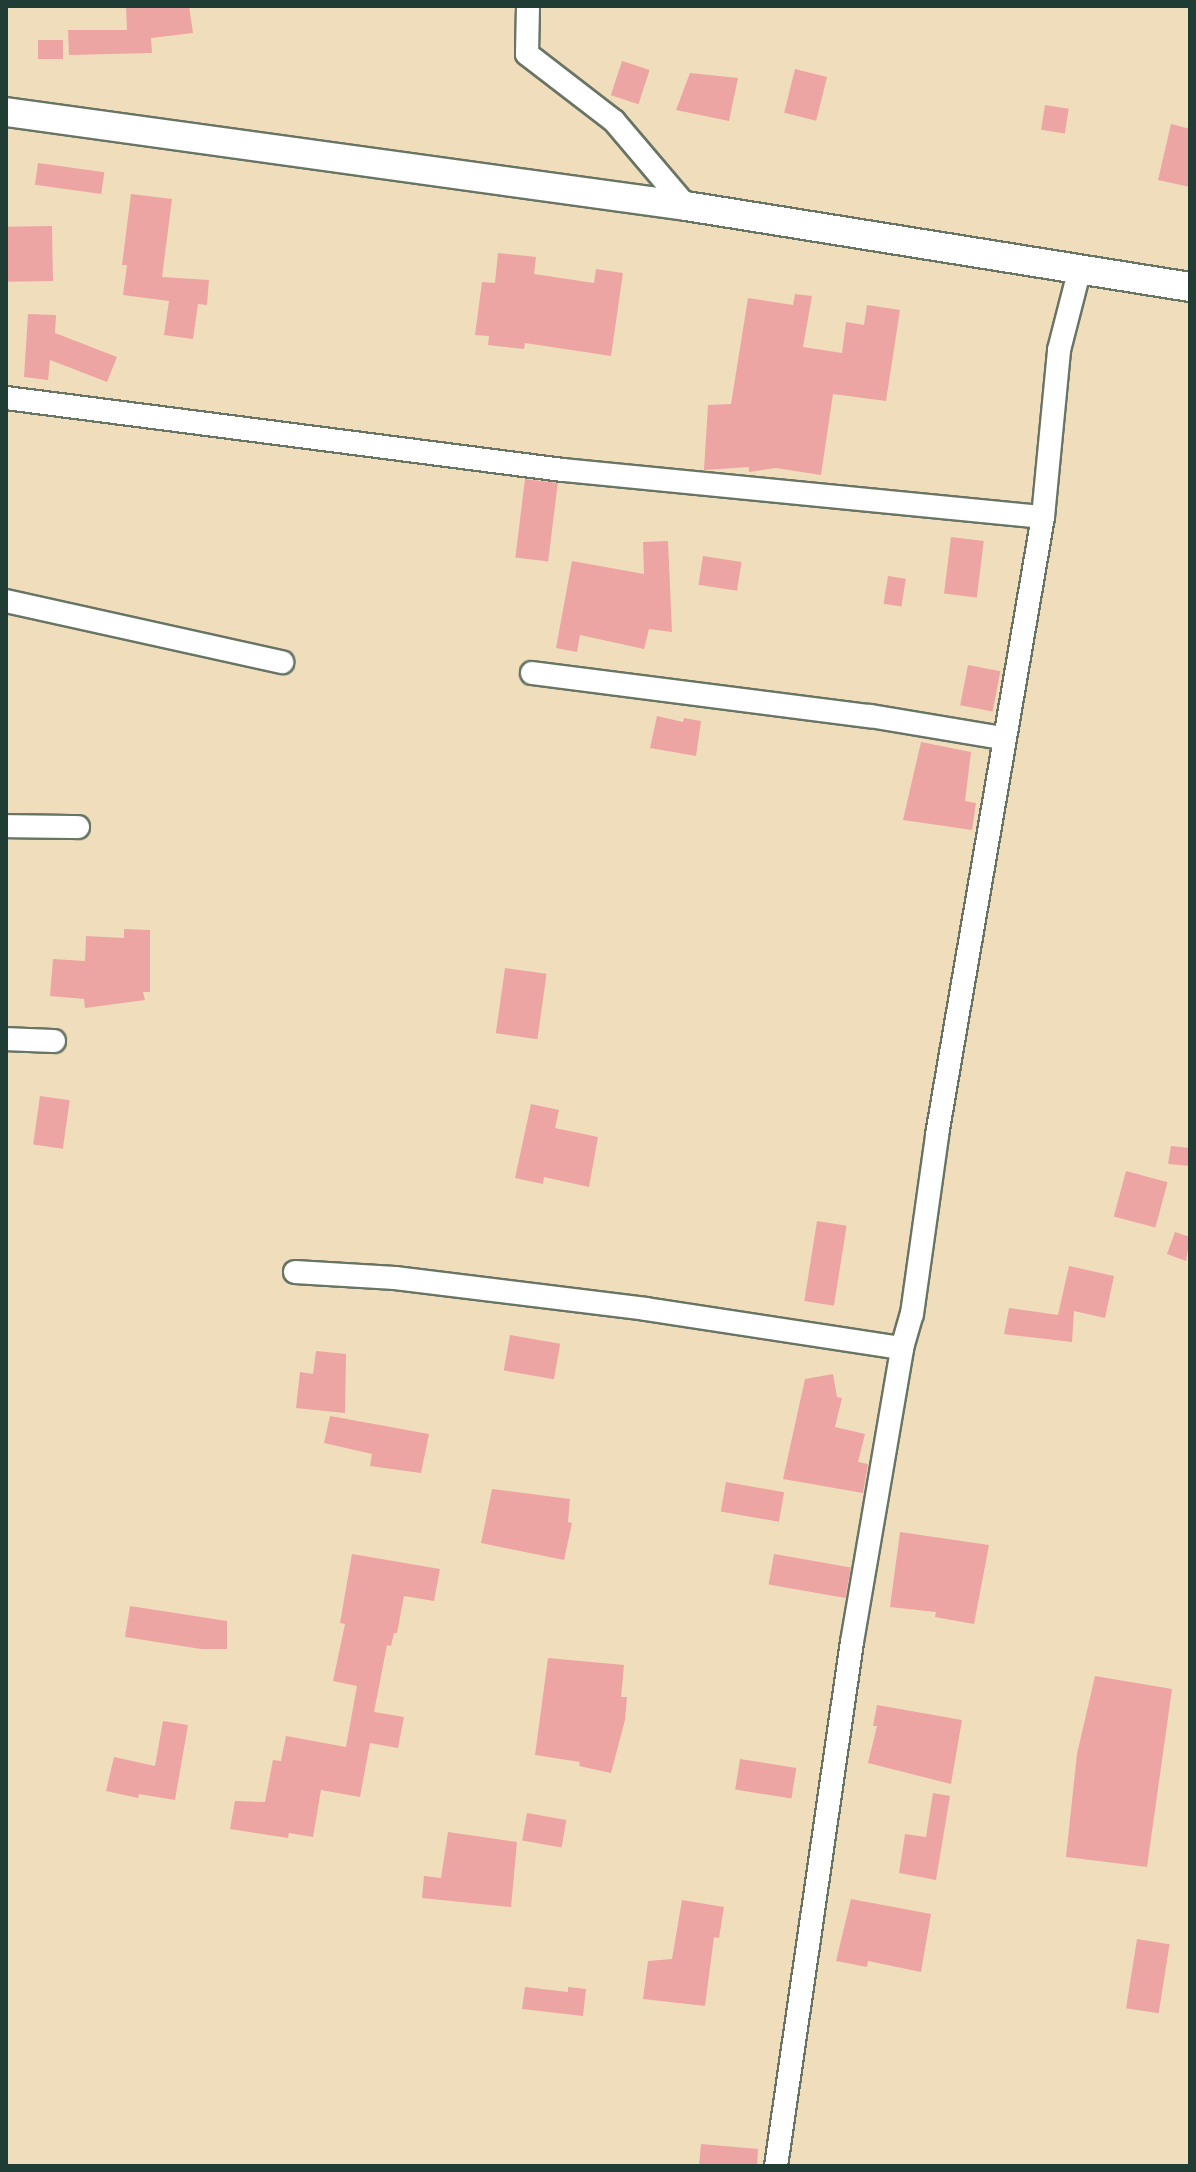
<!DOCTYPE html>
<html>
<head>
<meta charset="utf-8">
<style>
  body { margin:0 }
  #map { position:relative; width:1196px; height:2172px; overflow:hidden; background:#f0ddbc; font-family:Mali,sans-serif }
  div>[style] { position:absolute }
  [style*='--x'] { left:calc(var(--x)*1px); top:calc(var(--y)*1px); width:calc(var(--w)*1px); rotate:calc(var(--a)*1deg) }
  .building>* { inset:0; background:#eda5a4; transform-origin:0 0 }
  .roads { filter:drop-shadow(2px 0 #687564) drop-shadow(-2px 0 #687564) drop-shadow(0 2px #687564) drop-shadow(0 -2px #687564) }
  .minor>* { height:22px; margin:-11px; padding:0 11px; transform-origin:11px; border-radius:11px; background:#fff }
  .tertiary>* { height:28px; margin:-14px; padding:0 14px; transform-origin:14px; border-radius:14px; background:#fff }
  span { translate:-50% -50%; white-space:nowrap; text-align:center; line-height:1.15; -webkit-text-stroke:7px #f6f6f2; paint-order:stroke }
  .frame { position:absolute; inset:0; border:8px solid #1f3d34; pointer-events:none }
</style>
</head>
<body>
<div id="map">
  <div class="building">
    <i style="clip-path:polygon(126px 6px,189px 6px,193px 33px,151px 38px,152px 53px,69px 55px,68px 30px,127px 30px)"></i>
    <i style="left:63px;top:40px;width:19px;height:25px;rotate:90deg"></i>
    <i style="left:622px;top:61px;width:29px;height:36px;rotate:18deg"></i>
    <i style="left:795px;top:69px;width:33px;height:45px;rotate:14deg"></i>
    <i style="clip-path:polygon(690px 73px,738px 78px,729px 121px,676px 110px)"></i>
    <i style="left:1045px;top:105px;width:24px;height:25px;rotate:9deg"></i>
    <i style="clip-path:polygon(1171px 124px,1190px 129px,1190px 187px,1158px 180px)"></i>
    <i style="left:38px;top:163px;width:67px;height:22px;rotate:8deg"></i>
    <i style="clip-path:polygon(131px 194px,172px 199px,162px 277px,209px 280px,207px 305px,198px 304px,193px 339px,164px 335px,169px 301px,123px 295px,127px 265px,122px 265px)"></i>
    <i style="left:52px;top:226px;width:55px;height:46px;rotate:89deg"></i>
    <i style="clip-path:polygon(498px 253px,536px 257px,534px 274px,594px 283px,596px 269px,623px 273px,611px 356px,525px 343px,524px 349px,488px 345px,489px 336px,475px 335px,482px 282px,495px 283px)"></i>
    <i style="clip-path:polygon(795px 294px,812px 296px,803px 347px,842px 353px,846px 322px,864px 325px,867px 305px,900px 310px,886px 401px,833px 394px,821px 475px,776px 468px,749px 472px,749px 467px,704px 470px,708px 405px,731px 404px,748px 298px,793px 305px)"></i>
    <i style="clip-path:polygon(28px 314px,56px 315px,55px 333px,117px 357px,107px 382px,50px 360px,48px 380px,24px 377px)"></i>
    <i style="left:525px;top:479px;width:33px;height:79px;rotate:7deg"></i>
    <i style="left:951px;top:537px;width:33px;height:57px;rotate:7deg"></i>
    <i style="clip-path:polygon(668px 541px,672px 632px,649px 629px,644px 649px,580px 635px,577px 652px,556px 648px,572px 561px,644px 574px,643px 542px)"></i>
    <i style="left:703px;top:556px;width:39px;height:29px;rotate:9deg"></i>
    <i style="left:888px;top:576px;width:18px;height:28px;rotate:9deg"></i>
    <i style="left:968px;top:665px;width:33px;height:41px;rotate:11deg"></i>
    <i style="clip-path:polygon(657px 716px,683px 722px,684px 718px,701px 721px,696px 756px,650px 748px)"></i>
    <i style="clip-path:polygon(921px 742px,971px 752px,965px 801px,976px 803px,972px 830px,903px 820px)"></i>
    <i style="clip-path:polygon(124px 929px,150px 930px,150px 992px,143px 992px,145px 1000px,85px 1008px,84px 999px,50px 996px,53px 959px,85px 961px,86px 936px,124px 938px)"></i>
    <i style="left:505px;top:968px;width:42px;height:66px;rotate:8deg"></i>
    <i style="left:40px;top:1096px;width:30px;height:49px;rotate:8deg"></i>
    <i style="clip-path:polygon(531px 1104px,559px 1110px,555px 1128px,598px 1137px,589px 1187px,544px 1177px,543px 1184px,515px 1178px)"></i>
    <i style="clip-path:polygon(1171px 1146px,1190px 1148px,1190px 1166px,1168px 1164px)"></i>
    <i style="left:1126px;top:1171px;width:43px;height:47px;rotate:15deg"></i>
    <i style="left:817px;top:1221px;width:30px;height:81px;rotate:9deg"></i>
    <i style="clip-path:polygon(1175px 1232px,1190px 1237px,1186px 1261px,1167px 1254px)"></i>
    <i style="clip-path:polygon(1069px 1266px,1114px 1276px,1105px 1318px,1074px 1311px,1072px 1342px,1004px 1334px,1009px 1308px,1058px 1315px)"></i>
    <i style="left:510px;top:1335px;width:51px;height:36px;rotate:10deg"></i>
    <i style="clip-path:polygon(316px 1351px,346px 1354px,345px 1413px,296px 1408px,300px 1372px,313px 1374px)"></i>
    <i style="clip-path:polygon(833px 1374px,837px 1397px,842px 1398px,835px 1427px,865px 1434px,858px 1462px,868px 1464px,863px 1493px,783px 1479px,805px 1379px)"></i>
    <i style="clip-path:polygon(330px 1416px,429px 1434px,421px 1473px,370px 1466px,372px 1454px,324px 1443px)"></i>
    <i style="left:726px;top:1482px;width:59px;height:30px;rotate:10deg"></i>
    <i style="clip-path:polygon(492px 1489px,570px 1499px,568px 1522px,572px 1523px,564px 1560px,481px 1543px)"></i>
    <i style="clip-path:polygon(900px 1532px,989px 1545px,974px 1624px,935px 1617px,936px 1612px,890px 1607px)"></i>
    <i style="clip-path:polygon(352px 1554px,440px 1569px,434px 1601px,404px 1596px,397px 1633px,394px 1633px,391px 1646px,387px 1645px,374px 1712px,404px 1717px,398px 1748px,370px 1743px,360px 1797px,321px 1790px,313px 1837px,289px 1833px,288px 1838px,230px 1829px,235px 1801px,265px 1802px,273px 1760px,281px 1761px,286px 1736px,346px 1747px,357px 1686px,333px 1681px,345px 1624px,340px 1623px)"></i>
    <i style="left:774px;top:1554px;width:78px;height:31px;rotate:10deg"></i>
    <i style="clip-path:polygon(130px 1606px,227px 1621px,227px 1649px,201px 1649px,125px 1637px)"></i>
    <i style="clip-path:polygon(548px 1658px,624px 1665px,621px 1697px,627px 1697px,625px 1720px,611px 1773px,579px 1766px,580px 1762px,535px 1755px)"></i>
    <i style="clip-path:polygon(1095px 1676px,1172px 1689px,1147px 1867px,1066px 1857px,1077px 1754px)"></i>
    <i style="clip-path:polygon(877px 1705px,962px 1720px,951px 1784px,868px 1763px,877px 1726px,873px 1726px)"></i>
    <i style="clip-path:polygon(163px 1721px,188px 1725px,175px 1800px,139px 1794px,138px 1798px,106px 1791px,114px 1757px,155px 1766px)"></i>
    <i style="left:740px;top:1759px;width:57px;height:31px;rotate:9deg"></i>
    <i style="clip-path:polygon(933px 1793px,950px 1796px,936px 1880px,899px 1873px,905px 1834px,926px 1837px)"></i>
    <i style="left:527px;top:1813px;width:40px;height:28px;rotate:10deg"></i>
    <i style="clip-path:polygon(448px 1832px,517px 1842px,511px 1907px,422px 1898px,424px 1876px,441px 1878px)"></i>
    <i style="clip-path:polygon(851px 1899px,931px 1914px,921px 1972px,868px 1961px,867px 1967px,836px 1961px)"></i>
    <i style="clip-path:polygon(682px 1900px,724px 1907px,719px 1938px,714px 1937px,705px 2006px,643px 1999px,648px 1961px,672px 1959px)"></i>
    <i style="left:1137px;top:1939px;width:33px;height:70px;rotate:9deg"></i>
    <i style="clip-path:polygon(525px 1987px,568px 1992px,568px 1987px,586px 1989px,583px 2016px,522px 2009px)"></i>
    <i style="clip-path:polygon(701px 2144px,758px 2149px,757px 2166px,699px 2166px)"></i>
  </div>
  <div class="roads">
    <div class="minor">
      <i style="--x:528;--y:6;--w:48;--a:91.2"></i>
      <i style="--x:527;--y:54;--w:110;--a:37.6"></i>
      <i style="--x:614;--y:121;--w:111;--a:49.7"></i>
      <i style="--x:6;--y:398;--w:562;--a:7.37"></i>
      <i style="--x:563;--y:470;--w:482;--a:5.6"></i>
      <i style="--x:6;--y:601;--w:283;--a:12.5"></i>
      <i style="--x:532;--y:673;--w:341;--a:7.3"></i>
      <i style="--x:870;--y:716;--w:134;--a:9.5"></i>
      <i style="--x:6;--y:826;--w:72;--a:0.8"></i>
      <i style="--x:6;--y:1039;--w:48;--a:2.4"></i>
      <i style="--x:295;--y:1272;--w:100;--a:3.4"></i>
      <i style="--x:395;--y:1278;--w:253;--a:7"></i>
      <i style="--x:646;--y:1309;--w:259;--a:8.7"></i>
      <i style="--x:776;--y:2166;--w:529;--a:-81.75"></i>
      <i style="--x:852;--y:1642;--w:298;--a:-80.3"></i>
      <i style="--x:902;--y:1348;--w:35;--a:-74"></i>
      <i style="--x:912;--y:1314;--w:181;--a:-82"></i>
      <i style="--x:937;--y:1135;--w:627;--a:-80.27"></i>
      <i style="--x:1043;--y:517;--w:168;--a:-84.5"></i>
      <i style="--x:1059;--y:350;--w:81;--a:-75.6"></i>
    </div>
    <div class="tertiary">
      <i style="--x:6;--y:112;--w:686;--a:7.87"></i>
      <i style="--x:686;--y:206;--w:510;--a:9.13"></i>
    </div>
  </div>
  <div class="frame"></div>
</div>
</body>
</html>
